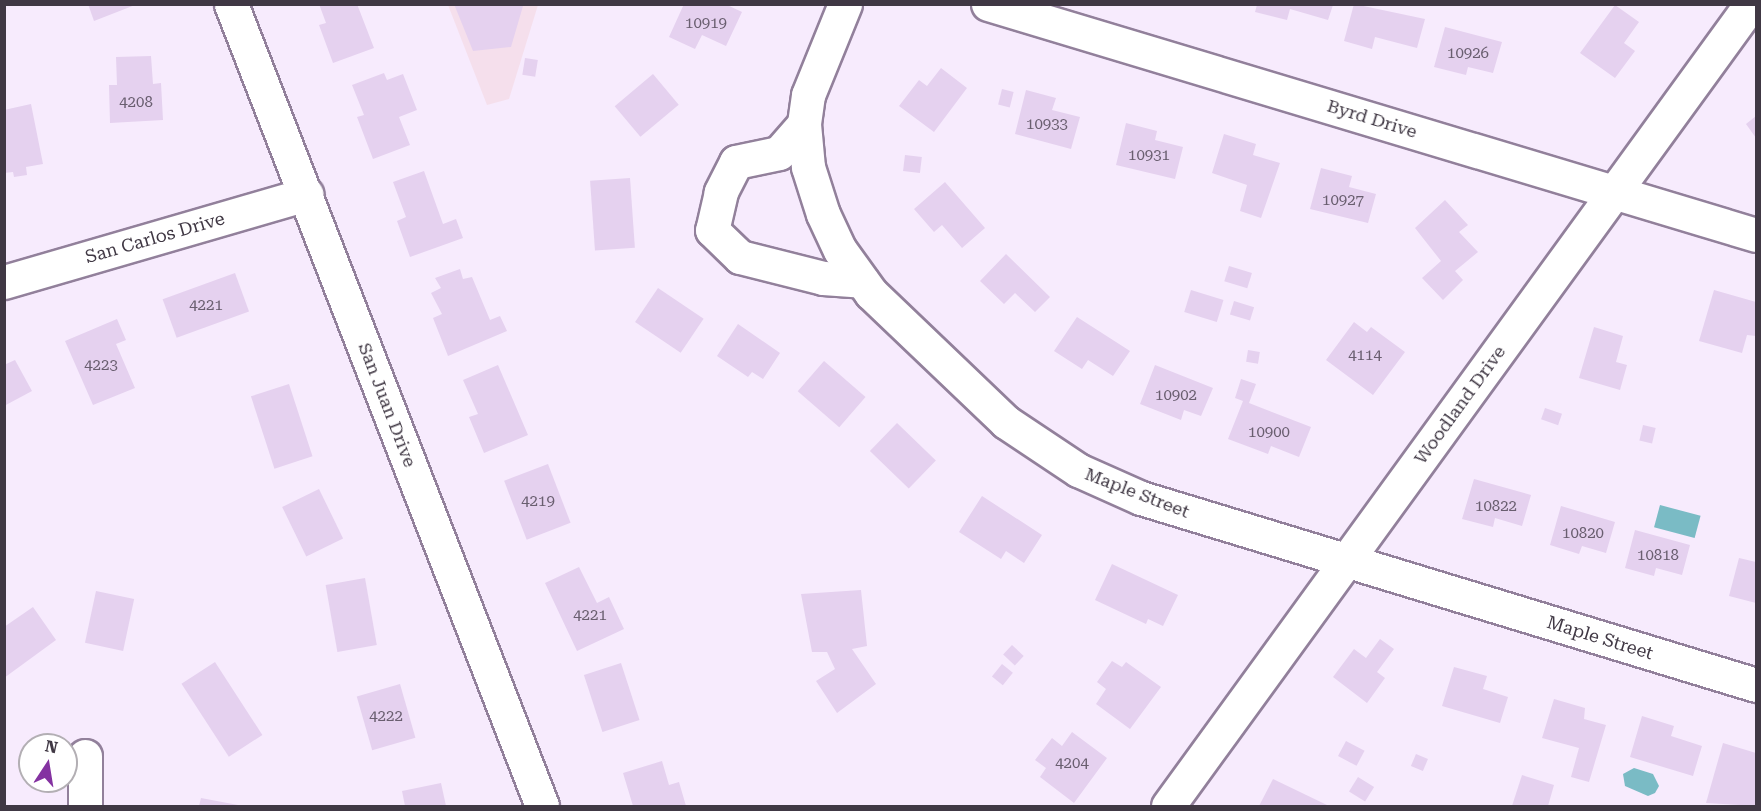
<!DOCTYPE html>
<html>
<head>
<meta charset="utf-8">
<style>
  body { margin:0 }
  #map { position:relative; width:1761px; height:811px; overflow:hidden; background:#f7ebfd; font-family:"Roboto Serif",serif }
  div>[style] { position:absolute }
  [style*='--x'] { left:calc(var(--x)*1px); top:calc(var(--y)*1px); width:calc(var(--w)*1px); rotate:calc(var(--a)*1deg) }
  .industrial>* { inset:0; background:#f5dfec }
  .water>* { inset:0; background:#7abbc5; transform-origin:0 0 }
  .building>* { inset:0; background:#e5d1ef; transform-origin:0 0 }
  .roads { filter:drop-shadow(2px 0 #92809b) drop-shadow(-2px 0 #92809b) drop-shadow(0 2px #92809b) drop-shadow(0 -2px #92809b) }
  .minor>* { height:33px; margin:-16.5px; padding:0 16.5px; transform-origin:16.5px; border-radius:16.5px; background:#fff }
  span { translate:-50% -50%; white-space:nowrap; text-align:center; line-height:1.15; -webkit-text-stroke:5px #fff; paint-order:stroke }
  .number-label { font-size:15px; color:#695e6f }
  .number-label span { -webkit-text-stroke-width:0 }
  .street-label { font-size:18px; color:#403844 }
  .frame { position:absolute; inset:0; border:6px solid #403844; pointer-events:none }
  .north { position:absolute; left:18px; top:733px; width:60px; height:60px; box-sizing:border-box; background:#fff; border:2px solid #b3afb4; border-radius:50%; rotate:12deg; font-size:16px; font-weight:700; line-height:24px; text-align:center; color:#403844 }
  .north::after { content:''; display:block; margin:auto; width:21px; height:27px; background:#8432a1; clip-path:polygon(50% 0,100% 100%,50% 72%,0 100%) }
</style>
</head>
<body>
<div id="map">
  <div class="industrial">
    <i style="clip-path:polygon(448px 5px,538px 5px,509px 99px,487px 105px)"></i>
  </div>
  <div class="water">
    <i style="left:1660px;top:505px;width:42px;height:23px;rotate:15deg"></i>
    <i style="clip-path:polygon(1634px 768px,1653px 774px,1659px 786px,1655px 793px,1648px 796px,1625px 786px,1623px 774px)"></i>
  </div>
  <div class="building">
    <i style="clip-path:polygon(88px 4px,135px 4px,135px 5px,94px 21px)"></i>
    <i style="clip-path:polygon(319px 4px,357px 4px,374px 48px,333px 63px,319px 25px,326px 23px)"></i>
    <i style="clip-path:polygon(454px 4px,523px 6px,511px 47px,473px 51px)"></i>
    <i style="clip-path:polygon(684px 4px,725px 4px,742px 12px,726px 46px,702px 35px,695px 49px,669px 37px)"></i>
    <i style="clip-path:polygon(1354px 4px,1425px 19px,1417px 48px,1375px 37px,1372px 49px,1344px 41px)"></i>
    <i style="clip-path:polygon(1257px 5px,1333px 5px,1328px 20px,1290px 9px,1287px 20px,1255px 12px)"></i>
    <i style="clip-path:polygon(1615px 5px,1639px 22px,1624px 43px,1635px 51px,1615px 78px,1580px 53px)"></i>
    <i style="clip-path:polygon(1445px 27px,1502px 42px,1493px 73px,1468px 67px,1466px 75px,1434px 67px)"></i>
    <i style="clip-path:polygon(151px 56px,153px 84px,161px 83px,163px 120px,110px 123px,109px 85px,117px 85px,116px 57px)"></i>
    <i style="left:525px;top:58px;width:13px;height:17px;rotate:9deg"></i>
    <i style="clip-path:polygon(941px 68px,967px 88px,934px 132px,899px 106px,919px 80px,927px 86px)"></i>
    <i style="clip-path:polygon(384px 73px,387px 80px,403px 74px,417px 110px,399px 117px,410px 145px,373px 159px,357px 117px,364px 115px,352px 85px)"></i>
    <i style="left:653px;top:74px;width:40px;height:50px;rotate:50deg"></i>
    <i style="left:1002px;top:89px;width:12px;height:16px;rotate:14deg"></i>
    <i style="clip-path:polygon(1026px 90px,1056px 98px,1052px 110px,1080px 117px,1071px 149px,1015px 134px)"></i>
    <i style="clip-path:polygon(31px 104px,43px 164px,26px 167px,27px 175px,14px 177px,13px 172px,4px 173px,4px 110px)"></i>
    <i style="clip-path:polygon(1756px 116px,1756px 138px,1746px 124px)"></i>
    <i style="clip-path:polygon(1126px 123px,1157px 131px,1155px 140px,1183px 147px,1175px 179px,1116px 165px)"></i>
    <i style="clip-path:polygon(1224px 134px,1256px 144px,1253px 155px,1280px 163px,1261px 218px,1240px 211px,1247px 185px,1212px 173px)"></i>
    <i style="left:905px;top:155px;width:17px;height:16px;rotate:7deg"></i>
    <i style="clip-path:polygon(1321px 168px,1352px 176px,1349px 187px,1376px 194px,1368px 223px,1310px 209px)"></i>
    <i style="clip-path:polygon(424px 171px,443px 224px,456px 219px,463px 238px,410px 257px,397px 221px,406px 217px,393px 182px)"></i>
    <i style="left:630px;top:178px;width:70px;height:40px;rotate:86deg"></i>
    <i style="clip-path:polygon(945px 182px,985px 228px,962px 248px,942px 225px,934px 232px,914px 209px)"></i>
    <i style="clip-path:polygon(1445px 200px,1468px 225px,1459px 232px,1478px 252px,1455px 271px,1463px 280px,1443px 300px,1422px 278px,1441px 261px,1415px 228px)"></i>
    <i style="clip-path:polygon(1006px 254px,1050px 297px,1035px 312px,1015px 293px,1004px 304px,980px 281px)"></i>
    <i style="left:1229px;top:266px;width:24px;height:16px;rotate:17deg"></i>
    <i style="clip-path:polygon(460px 269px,463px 279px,472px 277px,490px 320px,500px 316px,507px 331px,448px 356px,433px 318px,442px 314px,431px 293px,441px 288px,435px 278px)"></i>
    <i style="left:235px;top:273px;width:41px;height:77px;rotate:70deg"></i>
    <i style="left:658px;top:288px;width:55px;height:41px;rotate:34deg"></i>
    <i style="left:1191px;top:290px;width:34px;height:23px;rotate:17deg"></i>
    <i style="clip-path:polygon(1714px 290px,1756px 302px,1756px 336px,1747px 335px,1742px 353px,1699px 341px)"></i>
    <i style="left:1234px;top:301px;width:21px;height:14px;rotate:17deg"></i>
    <i style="clip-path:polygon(1077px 317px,1130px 351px,1113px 376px,1088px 360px,1082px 369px,1054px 351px)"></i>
    <i style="clip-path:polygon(117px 319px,126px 340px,116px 344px,135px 388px,93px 405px,65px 341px)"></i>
    <i style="clip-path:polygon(1354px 322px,1367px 332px,1371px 327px,1405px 352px,1373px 395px,1326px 360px)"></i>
    <i style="clip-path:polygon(738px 324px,780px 353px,763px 379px,752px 372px,748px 377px,717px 356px)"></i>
    <i style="clip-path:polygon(1594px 327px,1623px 336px,1616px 362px,1627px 365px,1620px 390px,1579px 378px)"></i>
    <i style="left:1248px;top:350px;width:12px;height:12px;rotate:9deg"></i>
    <i style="clip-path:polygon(15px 360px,32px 391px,4px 406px,4px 365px)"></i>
    <i style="left:824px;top:361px;width:55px;height:40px;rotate:41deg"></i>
    <i style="clip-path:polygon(498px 365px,528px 435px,484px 453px,469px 417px,478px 414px,463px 380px)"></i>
    <i style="clip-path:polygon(1155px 365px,1213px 388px,1201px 416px,1184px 410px,1181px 420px,1140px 404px)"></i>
    <i style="clip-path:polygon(1241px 379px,1256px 384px,1249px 403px,1311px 427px,1299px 457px,1271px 446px,1268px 454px,1228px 439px,1243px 401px,1235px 398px)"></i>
    <i style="left:289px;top:384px;width:76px;height:40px;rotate:72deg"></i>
    <i style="left:1545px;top:408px;width:18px;height:12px;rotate:19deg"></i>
    <i style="left:897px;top:423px;width:54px;height:39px;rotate:44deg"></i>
    <i style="left:1643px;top:425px;width:13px;height:16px;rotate:13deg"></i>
    <i style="left:548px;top:464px;width:63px;height:47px;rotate:69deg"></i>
    <i style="clip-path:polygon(1474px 479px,1531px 495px,1522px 526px,1495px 518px,1493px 527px,1462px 519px)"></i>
    <i style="left:319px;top:489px;width:55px;height:41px;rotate:64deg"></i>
    <i style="clip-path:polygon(982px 496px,1042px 535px,1024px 563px,1006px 551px,1001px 559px,959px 532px)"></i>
    <i style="clip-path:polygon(1561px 506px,1615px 522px,1606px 553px,1582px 546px,1579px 554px,1550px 545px)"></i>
    <i style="clip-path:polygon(1635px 530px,1690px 545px,1682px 575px,1656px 568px,1654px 576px,1625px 568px)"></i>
    <i style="clip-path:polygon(1739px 558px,1756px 562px,1756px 603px,1729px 596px)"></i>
    <i style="clip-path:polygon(1112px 564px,1178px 595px,1163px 626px,1148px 619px,1146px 624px,1095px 600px)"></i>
    <i style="clip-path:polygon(579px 567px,597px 603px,609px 597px,624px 629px,577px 651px,545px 583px)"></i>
    <i style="left:365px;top:578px;width:68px;height:40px;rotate:80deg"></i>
    <i style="clip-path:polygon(861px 590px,867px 646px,852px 649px,876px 684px,837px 713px,816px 681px,835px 669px,827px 652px,812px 652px,801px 594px)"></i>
    <i style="left:96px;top:591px;width:39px;height:53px;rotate:12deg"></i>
    <i style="clip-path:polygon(33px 607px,56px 640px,4px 678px,4px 627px)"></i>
    <i style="clip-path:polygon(1380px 639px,1394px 649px,1377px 672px,1385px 678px,1367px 703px,1333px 677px,1354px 649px,1366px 658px)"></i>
    <i style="left:1012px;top:645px;width:16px;height:13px;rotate:43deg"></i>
    <i style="clip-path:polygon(1112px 661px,1122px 667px,1126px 662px,1161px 687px,1130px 729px,1096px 704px,1106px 689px,1097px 682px)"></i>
    <i style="left:215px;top:662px;width:87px;height:40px;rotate:57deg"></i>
    <i style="left:621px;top:663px;width:60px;height:39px;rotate:72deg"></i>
    <i style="left:1002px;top:664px;width:14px;height:16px;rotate:39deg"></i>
    <i style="clip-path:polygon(1454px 667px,1487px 676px,1483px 689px,1508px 697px,1500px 723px,1442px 706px)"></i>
    <i style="left:400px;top:684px;width:56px;height:45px;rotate:74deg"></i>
    <i style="clip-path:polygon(1554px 699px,1585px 708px,1584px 719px,1606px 725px,1589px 782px,1571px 777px,1579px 748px,1542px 738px)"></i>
    <i style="clip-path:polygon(1642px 716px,1674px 726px,1671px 736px,1702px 746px,1693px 776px,1630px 757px)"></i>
    <i style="clip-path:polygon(1072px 732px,1107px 758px,1074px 803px,1040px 777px,1046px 768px,1035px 760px,1052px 738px,1062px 746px)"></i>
    <i style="left:1346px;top:741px;width:21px;height:17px;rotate:28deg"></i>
    <i style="clip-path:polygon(1723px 743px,1756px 753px,1756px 806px,1706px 803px)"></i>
    <i style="left:1416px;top:754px;width:13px;height:13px;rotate:23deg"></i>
    <i style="clip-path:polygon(662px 761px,669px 785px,679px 782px,686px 806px,633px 806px,623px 773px)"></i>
    <i style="clip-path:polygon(1522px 775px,1554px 785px,1548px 806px,1512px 806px)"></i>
    <i style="left:1358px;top:777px;width:19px;height:17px;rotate:32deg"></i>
    <i style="clip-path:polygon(1273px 779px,1327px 805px,1326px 806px,1259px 806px)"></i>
    <i style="clip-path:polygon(441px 783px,446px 806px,405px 806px,402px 791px)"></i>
    <i style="clip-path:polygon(201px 798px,238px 805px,238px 806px,199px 806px)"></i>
  </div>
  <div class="roads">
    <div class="minor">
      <i style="--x:231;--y:4;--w:860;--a:68.8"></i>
      <i style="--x:845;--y:4;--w:98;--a:112.1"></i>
      <i style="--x:808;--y:95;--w:29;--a:98"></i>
      <i style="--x:804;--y:124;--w:43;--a:84.7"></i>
      <i style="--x:808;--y:167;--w:49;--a:72.3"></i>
      <i style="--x:823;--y:214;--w:40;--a:65"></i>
      <i style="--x:840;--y:250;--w:53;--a:54.2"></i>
      <i style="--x:871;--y:293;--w:187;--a:43.7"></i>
      <i style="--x:1006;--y:422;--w:87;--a:33.7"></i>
      <i style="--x:1078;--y:470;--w:69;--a:24"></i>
      <i style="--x:1141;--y:498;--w:643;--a:16.91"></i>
      <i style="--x:988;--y:4;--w:802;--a:16.74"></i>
      <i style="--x:804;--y:124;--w:38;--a:131"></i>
      <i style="--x:779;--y:153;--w:44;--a:168.2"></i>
      <i style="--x:736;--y:162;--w:34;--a:117"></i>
      <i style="--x:721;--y:192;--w:39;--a:103"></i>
      <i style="--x:712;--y:230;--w:39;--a:44"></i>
      <i style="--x:740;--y:257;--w:86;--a:14.2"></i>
      <i style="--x:823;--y:278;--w:39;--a:4"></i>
      <i style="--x:4;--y:282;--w:315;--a:-16.2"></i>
      <i style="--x:85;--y:756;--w:50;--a:90"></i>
      <i style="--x:1168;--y:806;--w:992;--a:-53.99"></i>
    </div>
  </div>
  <div class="number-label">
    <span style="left:706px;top:24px">10919</span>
    <span style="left:1468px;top:54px">10926</span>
    <span style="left:136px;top:103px">4208</span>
    <span style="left:1047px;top:125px">10933</span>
    <span style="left:1149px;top:156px">10931</span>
    <span style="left:1343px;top:201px">10927</span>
    <span style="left:206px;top:306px">4221</span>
    <span style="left:1365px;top:356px">4114</span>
    <span style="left:101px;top:366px">4223</span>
    <span style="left:1176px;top:396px">10902</span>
    <span style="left:1269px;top:433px">10900</span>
    <span style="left:538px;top:502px">4219</span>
    <span style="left:1496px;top:507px">10822</span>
    <span style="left:1583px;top:534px">10820</span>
    <span style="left:1658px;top:556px">10818</span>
    <span style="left:590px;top:616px">4221</span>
    <span style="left:386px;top:717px">4222</span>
    <span style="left:1072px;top:764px">4204</span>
  </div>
  <div class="street-label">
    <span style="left:1372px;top:119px;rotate:17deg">Byrd Drive</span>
    <span style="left:155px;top:238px;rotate:-16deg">San Carlos Drive</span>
    <span style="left:387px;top:405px;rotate:69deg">San Juan Drive</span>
    <span style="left:1460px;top:405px;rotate:-54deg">Woodland Drive</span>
    <span style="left:1137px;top:493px;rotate:21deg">Maple Street</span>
    <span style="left:1600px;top:638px;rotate:17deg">Maple Street</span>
  </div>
  <div class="frame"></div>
  <div class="north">N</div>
</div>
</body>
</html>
